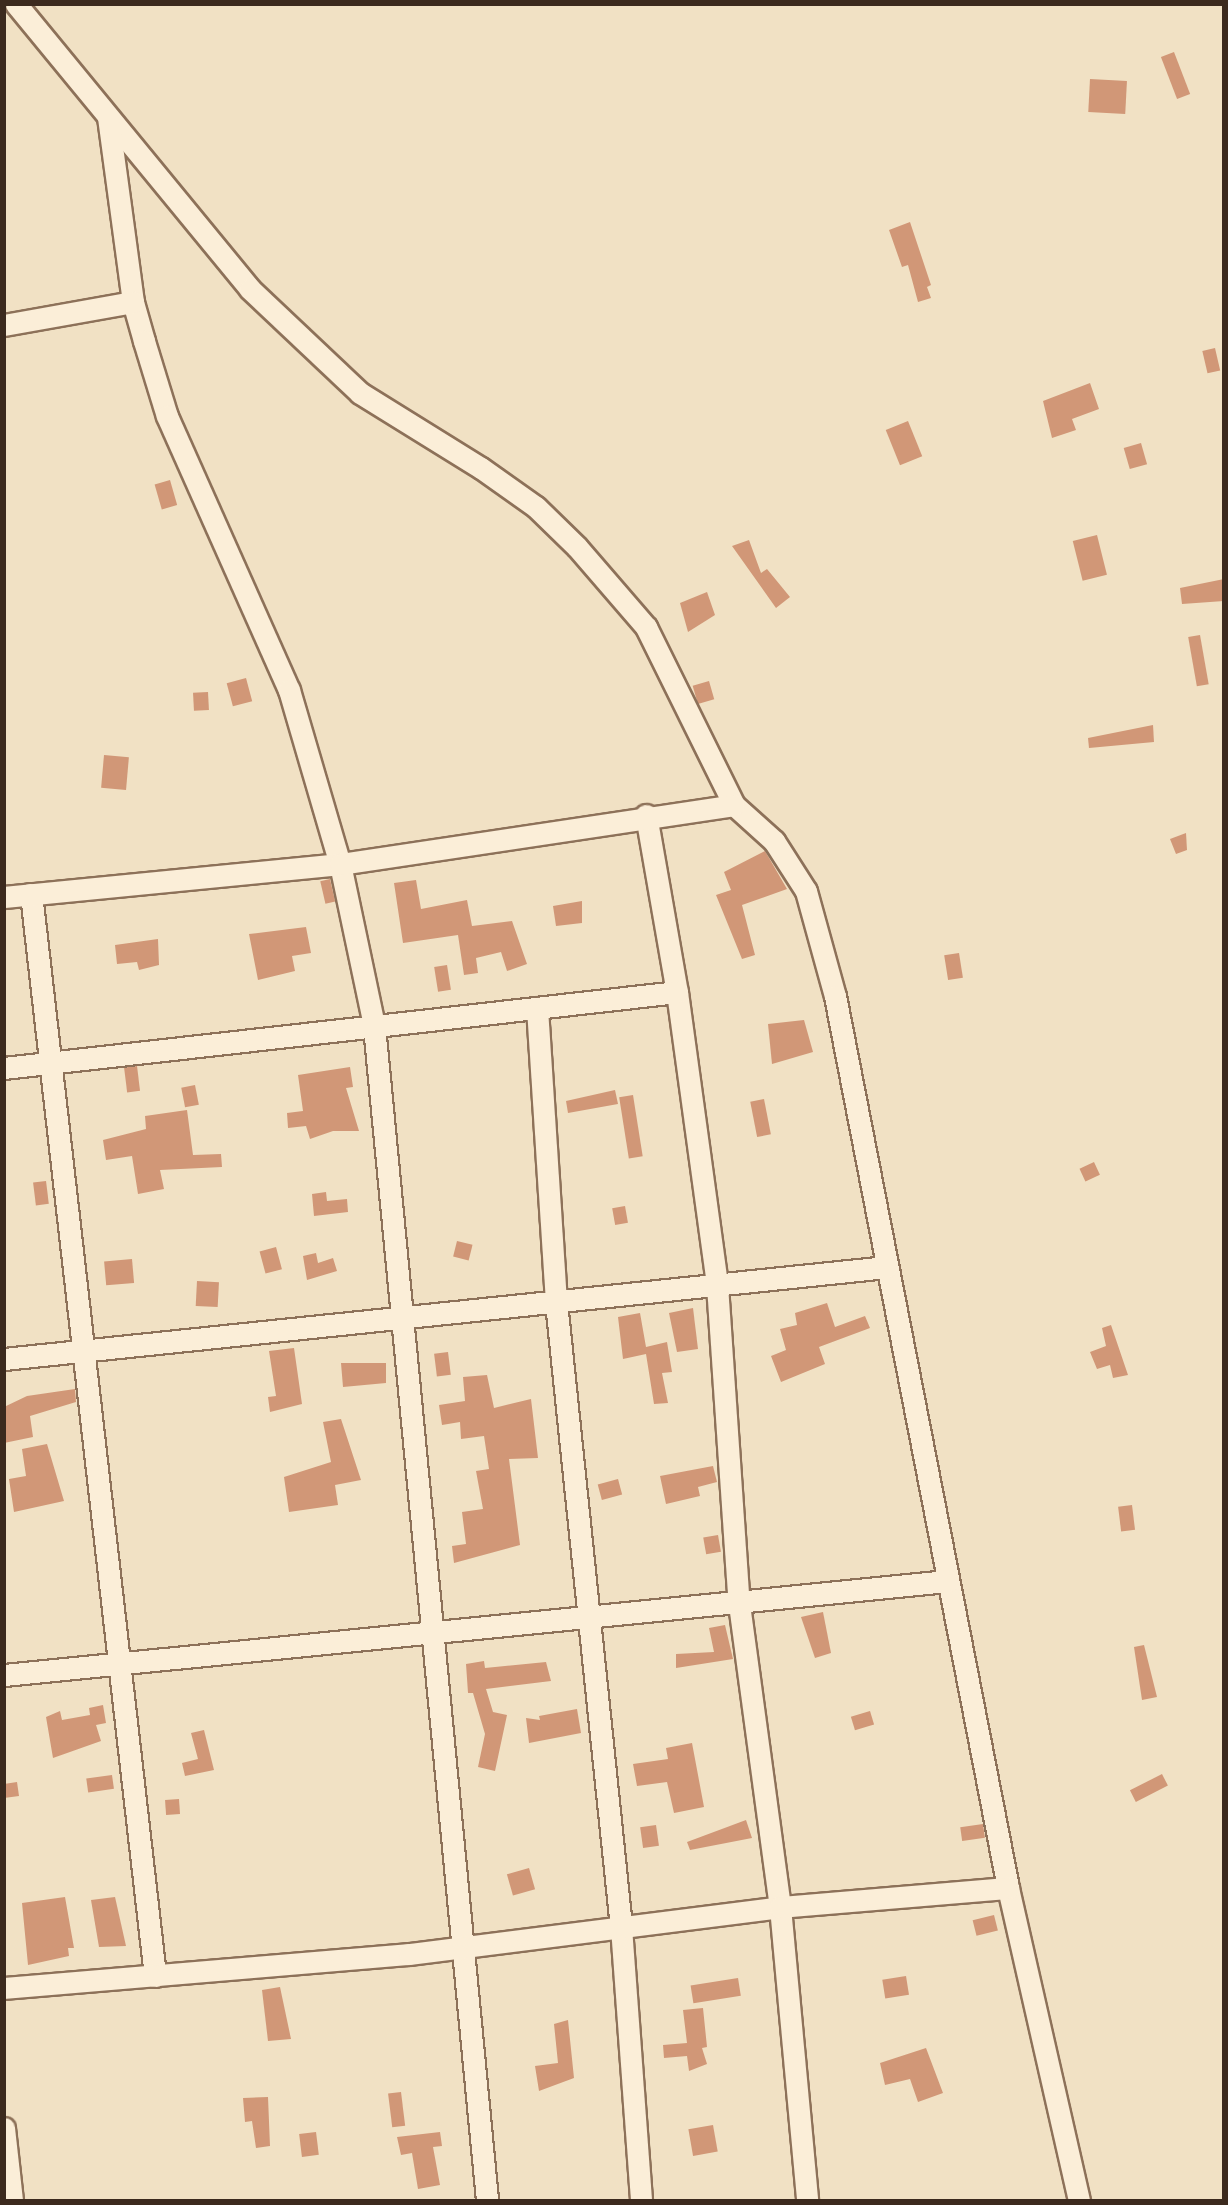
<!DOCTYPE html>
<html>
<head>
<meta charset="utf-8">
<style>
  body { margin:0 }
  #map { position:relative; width:1228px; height:2205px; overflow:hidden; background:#f1e1c4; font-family:"Libre Baskerville",serif }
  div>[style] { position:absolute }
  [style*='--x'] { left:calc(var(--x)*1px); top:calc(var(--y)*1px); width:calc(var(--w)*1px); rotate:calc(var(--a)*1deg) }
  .building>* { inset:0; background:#d19777; transform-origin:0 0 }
  .roads { filter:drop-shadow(2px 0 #8d7159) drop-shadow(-2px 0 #8d7159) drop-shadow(0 2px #8d7159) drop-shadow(0 -2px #8d7159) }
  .minor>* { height:21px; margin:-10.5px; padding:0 10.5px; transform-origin:10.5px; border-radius:10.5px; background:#fbeed8 }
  span { translate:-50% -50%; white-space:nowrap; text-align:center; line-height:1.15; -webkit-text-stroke:4.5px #f8ebd4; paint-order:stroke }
  .frame { position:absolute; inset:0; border:6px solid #3c2a1e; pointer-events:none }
</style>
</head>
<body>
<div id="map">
  <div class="building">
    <i style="left:1174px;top:52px;width:45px;height:14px;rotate:69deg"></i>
    <i style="left:1090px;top:79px;width:37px;height:33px;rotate:3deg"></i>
    <i style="clip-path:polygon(910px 222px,931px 285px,927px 287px,931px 298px,918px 302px,908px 265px,902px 267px,889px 230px)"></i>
    <i style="left:1215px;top:348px;width:23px;height:13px;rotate:77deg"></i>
    <i style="clip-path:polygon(1090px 383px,1099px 409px,1072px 419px,1076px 430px,1052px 438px,1043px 401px)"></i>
    <i style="left:908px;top:421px;width:38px;height:24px;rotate:68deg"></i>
    <i style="left:1141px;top:443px;width:22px;height:18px;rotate:74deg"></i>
    <i style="left:170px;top:480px;width:26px;height:16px;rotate:74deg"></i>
    <i style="left:1097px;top:535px;width:41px;height:25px;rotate:76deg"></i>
    <i style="clip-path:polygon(749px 540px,761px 573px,767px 569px,790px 597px,776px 608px,732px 546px)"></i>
    <i style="clip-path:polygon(1224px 579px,1224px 601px,1182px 604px,1180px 588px)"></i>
    <i style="clip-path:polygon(707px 592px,715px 615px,688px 632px,680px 603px)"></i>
    <i style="left:1200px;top:635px;width:50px;height:12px;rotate:80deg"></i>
    <i style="left:246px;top:678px;width:24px;height:20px;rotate:75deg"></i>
    <i style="left:709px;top:681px;width:19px;height:17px;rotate:74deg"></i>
    <i style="left:208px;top:692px;width:18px;height:15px;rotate:87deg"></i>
    <i style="clip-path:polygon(1153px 725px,1154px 742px,1089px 748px,1088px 738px)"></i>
    <i style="left:104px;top:755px;width:25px;height:33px;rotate:5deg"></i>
    <i style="clip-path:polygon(1186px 833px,1187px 850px,1176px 854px,1170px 839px)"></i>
    <i style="clip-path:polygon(765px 851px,787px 889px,742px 905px,755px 955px,742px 959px,716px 895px,731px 890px,724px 872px)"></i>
    <i style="left:330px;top:879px;width:23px;height:10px;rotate:77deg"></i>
    <i style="clip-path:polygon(416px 880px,421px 909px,467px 900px,472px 926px,512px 921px,527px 964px,507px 971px,501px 952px,476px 958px,478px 973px,464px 975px,458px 935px,403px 943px,394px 883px)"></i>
    <i style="clip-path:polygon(582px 901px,582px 923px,556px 926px,553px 906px)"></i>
    <i style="clip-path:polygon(306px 927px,311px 953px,292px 956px,295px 971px,258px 980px,249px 934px)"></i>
    <i style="clip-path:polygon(158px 939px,159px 965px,139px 970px,137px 962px,117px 964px,115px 945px)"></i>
    <i style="left:959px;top:953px;width:25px;height:15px;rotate:81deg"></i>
    <i style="left:447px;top:965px;width:25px;height:13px;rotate:81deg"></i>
    <i style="clip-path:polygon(804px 1020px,813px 1052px,772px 1064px,768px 1024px)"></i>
    <i style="left:137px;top:1066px;width:25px;height:13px;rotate:83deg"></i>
    <i style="clip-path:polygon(350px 1067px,353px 1087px,346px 1088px,359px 1131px,333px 1131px,310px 1139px,306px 1126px,288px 1128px,287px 1113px,303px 1111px,298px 1075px)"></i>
    <i style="left:195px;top:1085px;width:20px;height:14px;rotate:79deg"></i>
    <i style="clip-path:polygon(615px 1090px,618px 1104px,568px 1113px,566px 1101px)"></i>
    <i style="left:633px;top:1095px;width:62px;height:14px;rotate:81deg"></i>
    <i style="left:764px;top:1099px;width:36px;height:14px;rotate:79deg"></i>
    <i style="clip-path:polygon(187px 1110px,193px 1155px,221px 1154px,222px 1167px,160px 1170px,164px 1189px,138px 1194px,132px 1156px,106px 1160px,103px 1140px,146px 1129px,145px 1116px)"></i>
    <i style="left:1094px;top:1162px;width:14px;height:16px;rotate:65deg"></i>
    <i style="left:46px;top:1181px;width:23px;height:13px;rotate:83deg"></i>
    <i style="clip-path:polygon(326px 1192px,327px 1201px,347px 1199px,348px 1212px,314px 1216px,312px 1194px)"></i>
    <i style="left:625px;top:1206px;width:17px;height:13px;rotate:80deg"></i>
    <i style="left:457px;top:1241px;width:16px;height:16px;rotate:14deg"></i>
    <i style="left:276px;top:1247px;width:23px;height:17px;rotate:75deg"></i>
    <i style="clip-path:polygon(316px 1253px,318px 1263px,333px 1258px,337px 1271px,307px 1280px,303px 1256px)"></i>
    <i style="left:132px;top:1259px;width:24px;height:28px;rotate:85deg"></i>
    <i style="left:197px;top:1281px;width:22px;height:25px;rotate:3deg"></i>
    <i style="clip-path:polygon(827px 1303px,835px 1327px,865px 1316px,870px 1328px,819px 1347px,825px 1364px,781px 1382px,771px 1356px,786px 1350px,780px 1329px,797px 1325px,795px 1313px)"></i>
    <i style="clip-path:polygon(693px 1308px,698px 1349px,677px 1352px,669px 1313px)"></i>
    <i style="clip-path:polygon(640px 1313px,646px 1347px,667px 1342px,672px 1372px,662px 1373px,668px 1403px,654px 1404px,646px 1354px,623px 1359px,618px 1317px)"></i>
    <i style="clip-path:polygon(1111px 1325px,1128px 1375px,1113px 1378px,1110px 1365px,1097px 1369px,1090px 1352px,1106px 1346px,1102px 1328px)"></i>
    <i style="clip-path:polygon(294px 1348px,302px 1404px,270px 1412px,268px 1397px,276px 1396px,269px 1351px)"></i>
    <i style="left:448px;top:1352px;width:23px;height:14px;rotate:83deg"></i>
    <i style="clip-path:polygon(341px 1363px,386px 1363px,386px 1383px,343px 1387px)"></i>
    <i style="clip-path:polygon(487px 1375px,494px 1408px,531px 1399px,538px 1458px,509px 1459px,520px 1545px,454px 1563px,452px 1546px,466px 1544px,462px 1512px,483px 1509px,476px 1471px,489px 1469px,484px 1436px,461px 1439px,460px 1422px,442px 1425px,439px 1405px,465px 1401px,463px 1377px)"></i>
    <i style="clip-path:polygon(75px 1389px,76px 1402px,30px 1416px,33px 1437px,4px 1443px,4px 1407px,27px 1396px)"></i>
    <i style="clip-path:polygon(341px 1419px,361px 1480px,335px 1485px,338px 1505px,289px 1512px,284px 1477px,331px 1462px,323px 1422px)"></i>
    <i style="clip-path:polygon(47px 1444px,64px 1501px,14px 1512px,9px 1479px,26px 1476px,22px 1449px)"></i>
    <i style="clip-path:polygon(713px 1466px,717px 1482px,698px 1487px,700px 1496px,666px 1504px,660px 1476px)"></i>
    <i style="left:618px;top:1479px;width:16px;height:21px;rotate:75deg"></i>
    <i style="left:1132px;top:1505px;width:25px;height:14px;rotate:83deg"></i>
    <i style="left:718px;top:1535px;width:17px;height:15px;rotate:80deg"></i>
    <i style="clip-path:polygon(823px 1612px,831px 1653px,815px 1658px,801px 1617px)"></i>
    <i style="clip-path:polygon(725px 1625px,733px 1659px,676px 1668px,676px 1654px,714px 1652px,709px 1628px)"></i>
    <i style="clip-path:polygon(1144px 1645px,1157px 1697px,1142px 1700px,1134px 1647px)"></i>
    <i style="clip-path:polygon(484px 1661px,485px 1668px,546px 1662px,551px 1681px,486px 1689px,493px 1712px,507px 1715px,495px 1771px,478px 1767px,485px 1734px,473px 1693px,468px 1693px,466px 1664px)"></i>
    <i style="clip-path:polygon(103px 1705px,106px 1723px,96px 1725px,101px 1741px,53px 1758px,46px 1717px,60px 1711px,62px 1720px,90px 1715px,89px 1708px)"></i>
    <i style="clip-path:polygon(577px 1709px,581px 1733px,529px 1743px,526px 1718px,540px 1720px,539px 1716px)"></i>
    <i style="left:870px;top:1711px;width:14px;height:20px;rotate:73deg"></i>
    <i style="clip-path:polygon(204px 1730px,214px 1770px,185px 1776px,182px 1763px,198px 1759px,191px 1733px)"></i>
    <i style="clip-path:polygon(692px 1743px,704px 1807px,674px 1813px,667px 1782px,637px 1786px,633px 1764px,668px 1759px,666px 1748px)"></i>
    <i style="left:1162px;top:1774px;width:13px;height:36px;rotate:63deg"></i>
    <i style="left:112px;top:1775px;width:14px;height:26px;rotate:82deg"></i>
    <i style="clip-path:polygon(17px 1782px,19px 1796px,4px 1798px,4px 1784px)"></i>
    <i style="left:179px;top:1799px;width:15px;height:14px;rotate:86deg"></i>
    <i style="clip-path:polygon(746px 1820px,752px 1838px,690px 1850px,687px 1842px)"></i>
    <i style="left:983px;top:1824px;width:14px;height:23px;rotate:82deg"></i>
    <i style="left:656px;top:1825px;width:21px;height:16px;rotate:82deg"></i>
    <i style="left:529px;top:1868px;width:22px;height:23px;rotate:74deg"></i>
    <i style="clip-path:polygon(65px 1897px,74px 1948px,68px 1948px,69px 1956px,28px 1965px,22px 1903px)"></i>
    <i style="clip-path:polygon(115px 1897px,126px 1946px,99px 1947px,91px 1900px)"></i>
    <i style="left:994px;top:1915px;width:16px;height:22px;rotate:76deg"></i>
    <i style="left:906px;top:1976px;width:19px;height:24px;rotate:81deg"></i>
    <i style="left:738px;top:1978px;width:18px;height:48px;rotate:81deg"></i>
    <i style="clip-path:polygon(280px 1987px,291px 2039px,268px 2041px,262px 1990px)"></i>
    <i style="clip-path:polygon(703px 2008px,707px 2047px,702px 2048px,707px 2064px,689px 2071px,687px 2056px,664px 2058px,663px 2045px,687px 2043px,683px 2010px)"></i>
    <i style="clip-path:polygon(568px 2020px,574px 2078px,539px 2091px,535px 2066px,558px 2063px,554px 2024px)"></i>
    <i style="clip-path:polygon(926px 2048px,943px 2093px,918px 2102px,910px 2079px,885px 2085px,880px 2063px)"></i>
    <i style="left:401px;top:2092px;width:34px;height:13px;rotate:83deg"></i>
    <i style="clip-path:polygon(268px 2097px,270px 2146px,256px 2148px,252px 2121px,245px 2122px,243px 2098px)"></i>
    <i style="left:713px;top:2125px;width:27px;height:25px;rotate:80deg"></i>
    <i style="left:316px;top:2132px;width:23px;height:17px;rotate:83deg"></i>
    <i style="clip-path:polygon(440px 2132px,442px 2146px,433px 2147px,440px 2185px,418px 2189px,412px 2153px,401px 2155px,397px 2137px)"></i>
  </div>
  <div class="roads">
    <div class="minor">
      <i style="--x:16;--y:4;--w:369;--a:50.6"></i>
      <i style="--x:250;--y:289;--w:151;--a:43.4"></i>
      <i style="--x:360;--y:393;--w:142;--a:31.8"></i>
      <i style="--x:481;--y:468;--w:67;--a:35.3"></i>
      <i style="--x:536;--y:507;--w:57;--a:44.3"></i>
      <i style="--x:577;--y:547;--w:106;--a:49.2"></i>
      <i style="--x:646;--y:627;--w:199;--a:63.7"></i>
      <i style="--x:734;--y:805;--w:54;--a:42"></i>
      <i style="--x:774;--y:841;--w:59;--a:57.4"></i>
      <i style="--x:806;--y:891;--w:109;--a:74.6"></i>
      <i style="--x:835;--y:996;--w:909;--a:79.02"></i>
      <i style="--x:1008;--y:1888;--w:320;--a:77.2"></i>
      <i style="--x:108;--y:117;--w:187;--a:82.3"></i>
      <i style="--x:133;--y:302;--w:41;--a:74.2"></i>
      <i style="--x:144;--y:341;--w:78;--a:73"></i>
      <i style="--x:167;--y:416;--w:300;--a:66"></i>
      <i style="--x:289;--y:690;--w:181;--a:73.7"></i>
      <i style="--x:340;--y:864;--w:166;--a:78.1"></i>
      <i style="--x:374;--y:1026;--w:1179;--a:84.5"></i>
      <i style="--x:4;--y:325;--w:131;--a:-10.1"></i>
      <i style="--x:646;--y:815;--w:180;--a:80.1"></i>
      <i style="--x:677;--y:992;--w:296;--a:82.2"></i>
      <i style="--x:717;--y:1285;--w:320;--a:86.1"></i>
      <i style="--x:739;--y:1604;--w:306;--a:82.3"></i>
      <i style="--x:780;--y:1907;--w:294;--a:84.7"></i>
      <i style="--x:31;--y:894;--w:1089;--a:83.46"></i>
      <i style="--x:4;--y:897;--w:338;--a:-5.6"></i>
      <i style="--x:340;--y:864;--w:398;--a:-8.5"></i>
      <i style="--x:537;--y:1008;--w:295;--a:86.3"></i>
      <i style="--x:556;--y:1302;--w:628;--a:84.06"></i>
      <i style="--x:621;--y:1927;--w:274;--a:85.8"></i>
      <i style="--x:4;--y:1068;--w:677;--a:-6.44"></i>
      <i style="--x:4;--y:1359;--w:887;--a:-5.95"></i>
      <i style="--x:4;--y:1675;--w:949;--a:-5.69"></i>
      <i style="--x:4;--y:1988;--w:406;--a:-4.8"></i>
      <i style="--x:409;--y:1954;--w:374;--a:-7.2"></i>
      <i style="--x:780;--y:1907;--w:229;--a:-4.8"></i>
      <i style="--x:4;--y:2128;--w:72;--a:83.7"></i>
    </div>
  </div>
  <div class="frame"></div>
</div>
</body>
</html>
